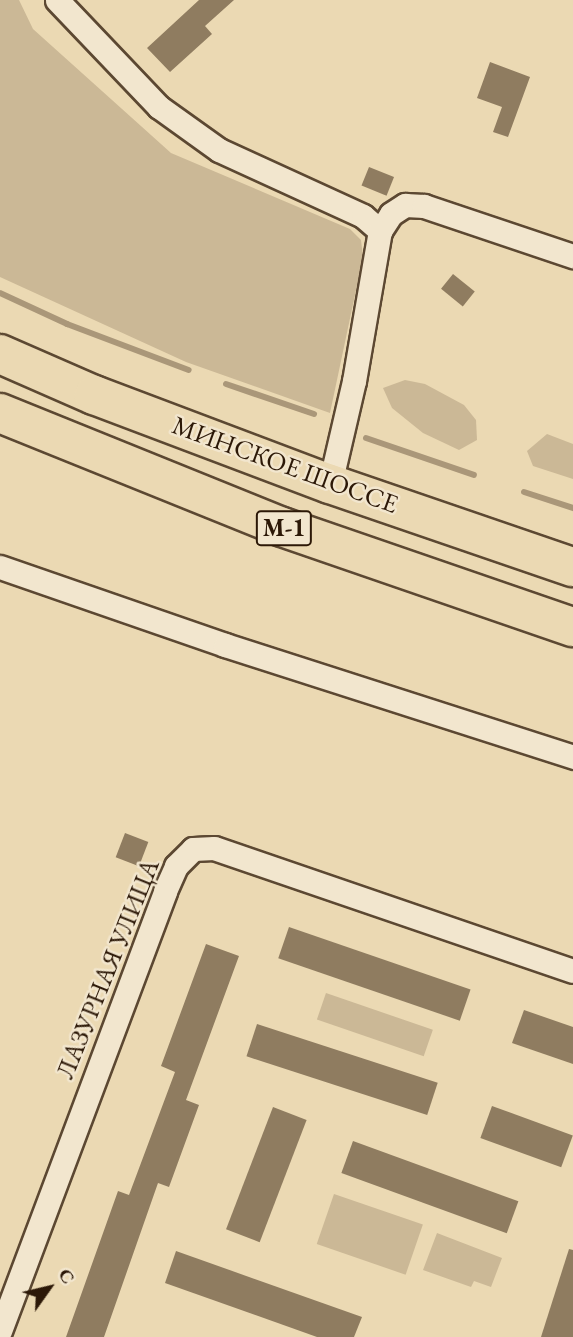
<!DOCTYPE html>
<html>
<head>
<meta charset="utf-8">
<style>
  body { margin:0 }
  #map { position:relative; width:573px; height:1337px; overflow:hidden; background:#ebd9b3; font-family:"EB Garamond",serif }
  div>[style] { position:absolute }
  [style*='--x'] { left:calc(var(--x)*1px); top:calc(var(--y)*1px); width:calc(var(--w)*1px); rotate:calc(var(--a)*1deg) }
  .green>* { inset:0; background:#cbb896; transform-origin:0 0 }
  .stream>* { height:6px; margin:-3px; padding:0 3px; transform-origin:3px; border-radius:3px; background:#aa9779 }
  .building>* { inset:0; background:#8f7c60; transform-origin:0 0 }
  .roads { filter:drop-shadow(2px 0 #5c4832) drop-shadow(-2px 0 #5c4832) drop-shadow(0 2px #5c4832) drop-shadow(0 -2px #5c4832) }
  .minor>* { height:23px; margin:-11.5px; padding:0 11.5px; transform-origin:11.5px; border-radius:11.5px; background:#f2e6ce }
  .trunk>* { height:38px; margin:-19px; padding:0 19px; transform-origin:19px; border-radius:19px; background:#ebd9b3 }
  span { translate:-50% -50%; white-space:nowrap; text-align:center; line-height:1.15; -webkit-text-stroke:5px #f2e6ce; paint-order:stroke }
  .shield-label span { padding:2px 5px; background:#f2e6ce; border:2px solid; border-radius:5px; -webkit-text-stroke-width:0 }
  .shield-label { font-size:24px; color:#2c1807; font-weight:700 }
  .street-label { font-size:26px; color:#2c1807 }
  .north { position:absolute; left:14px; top:1253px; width:70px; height:70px; -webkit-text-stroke:5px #f2e6ce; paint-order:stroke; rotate:56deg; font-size:19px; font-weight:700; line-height:28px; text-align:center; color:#2c1807 }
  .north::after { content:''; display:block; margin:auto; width:24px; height:32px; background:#2c1807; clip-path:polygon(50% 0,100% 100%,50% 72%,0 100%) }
</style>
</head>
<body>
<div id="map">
  <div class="green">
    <i style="clip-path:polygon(0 0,19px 0,33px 29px,171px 153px,350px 229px,361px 240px,363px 257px,330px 413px,186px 362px,0 277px)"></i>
    <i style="clip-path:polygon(405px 380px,425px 384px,464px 405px,476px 420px,477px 440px,459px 450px,423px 433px,392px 408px,383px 388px)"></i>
    <i style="clip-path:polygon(547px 434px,573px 444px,573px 479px,533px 466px,527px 451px)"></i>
    <i style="left:326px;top:993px;width:113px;height:28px;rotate:19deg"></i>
    <i style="left:334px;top:1194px;width:94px;height:53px;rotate:19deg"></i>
    <i style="clip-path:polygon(437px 1233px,502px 1258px,491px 1287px,474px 1281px,471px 1287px,423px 1270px)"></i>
  </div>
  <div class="stream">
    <i style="--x:0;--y:293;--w:74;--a:24.8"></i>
    <i style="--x:67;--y:324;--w:130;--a:20.7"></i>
    <i style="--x:226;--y:384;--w:93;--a:18.8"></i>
    <i style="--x:366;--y:438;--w:114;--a:18.9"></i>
    <i style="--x:524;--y:492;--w:52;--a:18.1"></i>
  </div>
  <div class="building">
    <i style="clip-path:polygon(199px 0,234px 0,205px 26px,212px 34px,170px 72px,147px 48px)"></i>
    <i style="clip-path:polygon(490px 62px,530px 77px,508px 137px,493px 132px,502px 107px,477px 98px)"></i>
    <i style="left:369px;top:167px;width:27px;height:20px;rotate:22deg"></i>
    <i style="left:453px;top:274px;width:28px;height:19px;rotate:39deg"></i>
    <i style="left:125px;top:833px;width:25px;height:26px;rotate:21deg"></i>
    <i style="left:289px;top:927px;width:192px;height:33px;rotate:19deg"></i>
    <i style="clip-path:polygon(206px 944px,239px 956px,186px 1100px,199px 1105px,169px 1187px,158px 1183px,104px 1337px,66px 1337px,118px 1191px,129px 1195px,175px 1072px,161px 1066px)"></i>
    <i style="clip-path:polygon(524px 1010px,573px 1027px,573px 1064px,512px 1043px)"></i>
    <i style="left:257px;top:1024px;width:190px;height:34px;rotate:18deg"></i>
    <i style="left:492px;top:1106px;width:86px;height:34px;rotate:20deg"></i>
    <i style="left:273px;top:1107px;width:36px;height:131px;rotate:21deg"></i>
    <i style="left:353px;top:1141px;width:176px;height:34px;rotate:20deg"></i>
    <i style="clip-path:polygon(569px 1249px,573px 1250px,573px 1337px,541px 1337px)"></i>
    <i style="clip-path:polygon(176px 1251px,362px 1317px,354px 1337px,317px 1337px,165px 1283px)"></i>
  </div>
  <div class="roads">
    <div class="minor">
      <i style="--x:57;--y:0;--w:148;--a:46.4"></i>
      <i style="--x:159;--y:107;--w:74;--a:35.6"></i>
      <i style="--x:219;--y:150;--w:158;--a:24.6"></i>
      <i style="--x:363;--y:216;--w:23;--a:41"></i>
      <i style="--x:330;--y:484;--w:106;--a:-76.9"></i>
      <i style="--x:354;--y:381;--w:152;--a:-80.2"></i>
      <i style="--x:380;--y:231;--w:20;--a:-57"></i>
      <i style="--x:391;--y:214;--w:17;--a:-33"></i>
      <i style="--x:405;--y:205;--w:19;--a:3"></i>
      <i style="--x:424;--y:206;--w:157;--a:18.6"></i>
      <i style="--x:0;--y:567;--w:238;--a:19.1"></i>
      <i style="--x:225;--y:645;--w:366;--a:17.8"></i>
      <i style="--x:0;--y:1331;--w:470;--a:-69.4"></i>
      <i style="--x:165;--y:891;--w:27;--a:-66"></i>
      <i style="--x:176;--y:866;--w:24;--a:-45"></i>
      <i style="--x:193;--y:849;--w:21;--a:-3"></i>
      <i style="--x:214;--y:848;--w:379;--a:18.9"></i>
    </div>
    <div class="trunk">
      <i style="--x:0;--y:354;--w:103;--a:23.6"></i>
      <i style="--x:94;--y:395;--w:252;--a:20.7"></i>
      <i style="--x:330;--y:484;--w:257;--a:18.9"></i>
      <i style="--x:0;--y:413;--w:304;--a:22"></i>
      <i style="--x:282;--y:527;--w:308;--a:19"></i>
    </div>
  </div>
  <div class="shield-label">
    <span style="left:284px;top:528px">М-1</span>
  </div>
  <div class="street-label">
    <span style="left:285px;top:465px;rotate:20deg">МИНСКОЕ ШОССЕ</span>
    <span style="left:108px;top:969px;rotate:-68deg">ЛАЗУРНАЯ УЛИЦА</span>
  </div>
  <div class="north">С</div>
</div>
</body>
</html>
